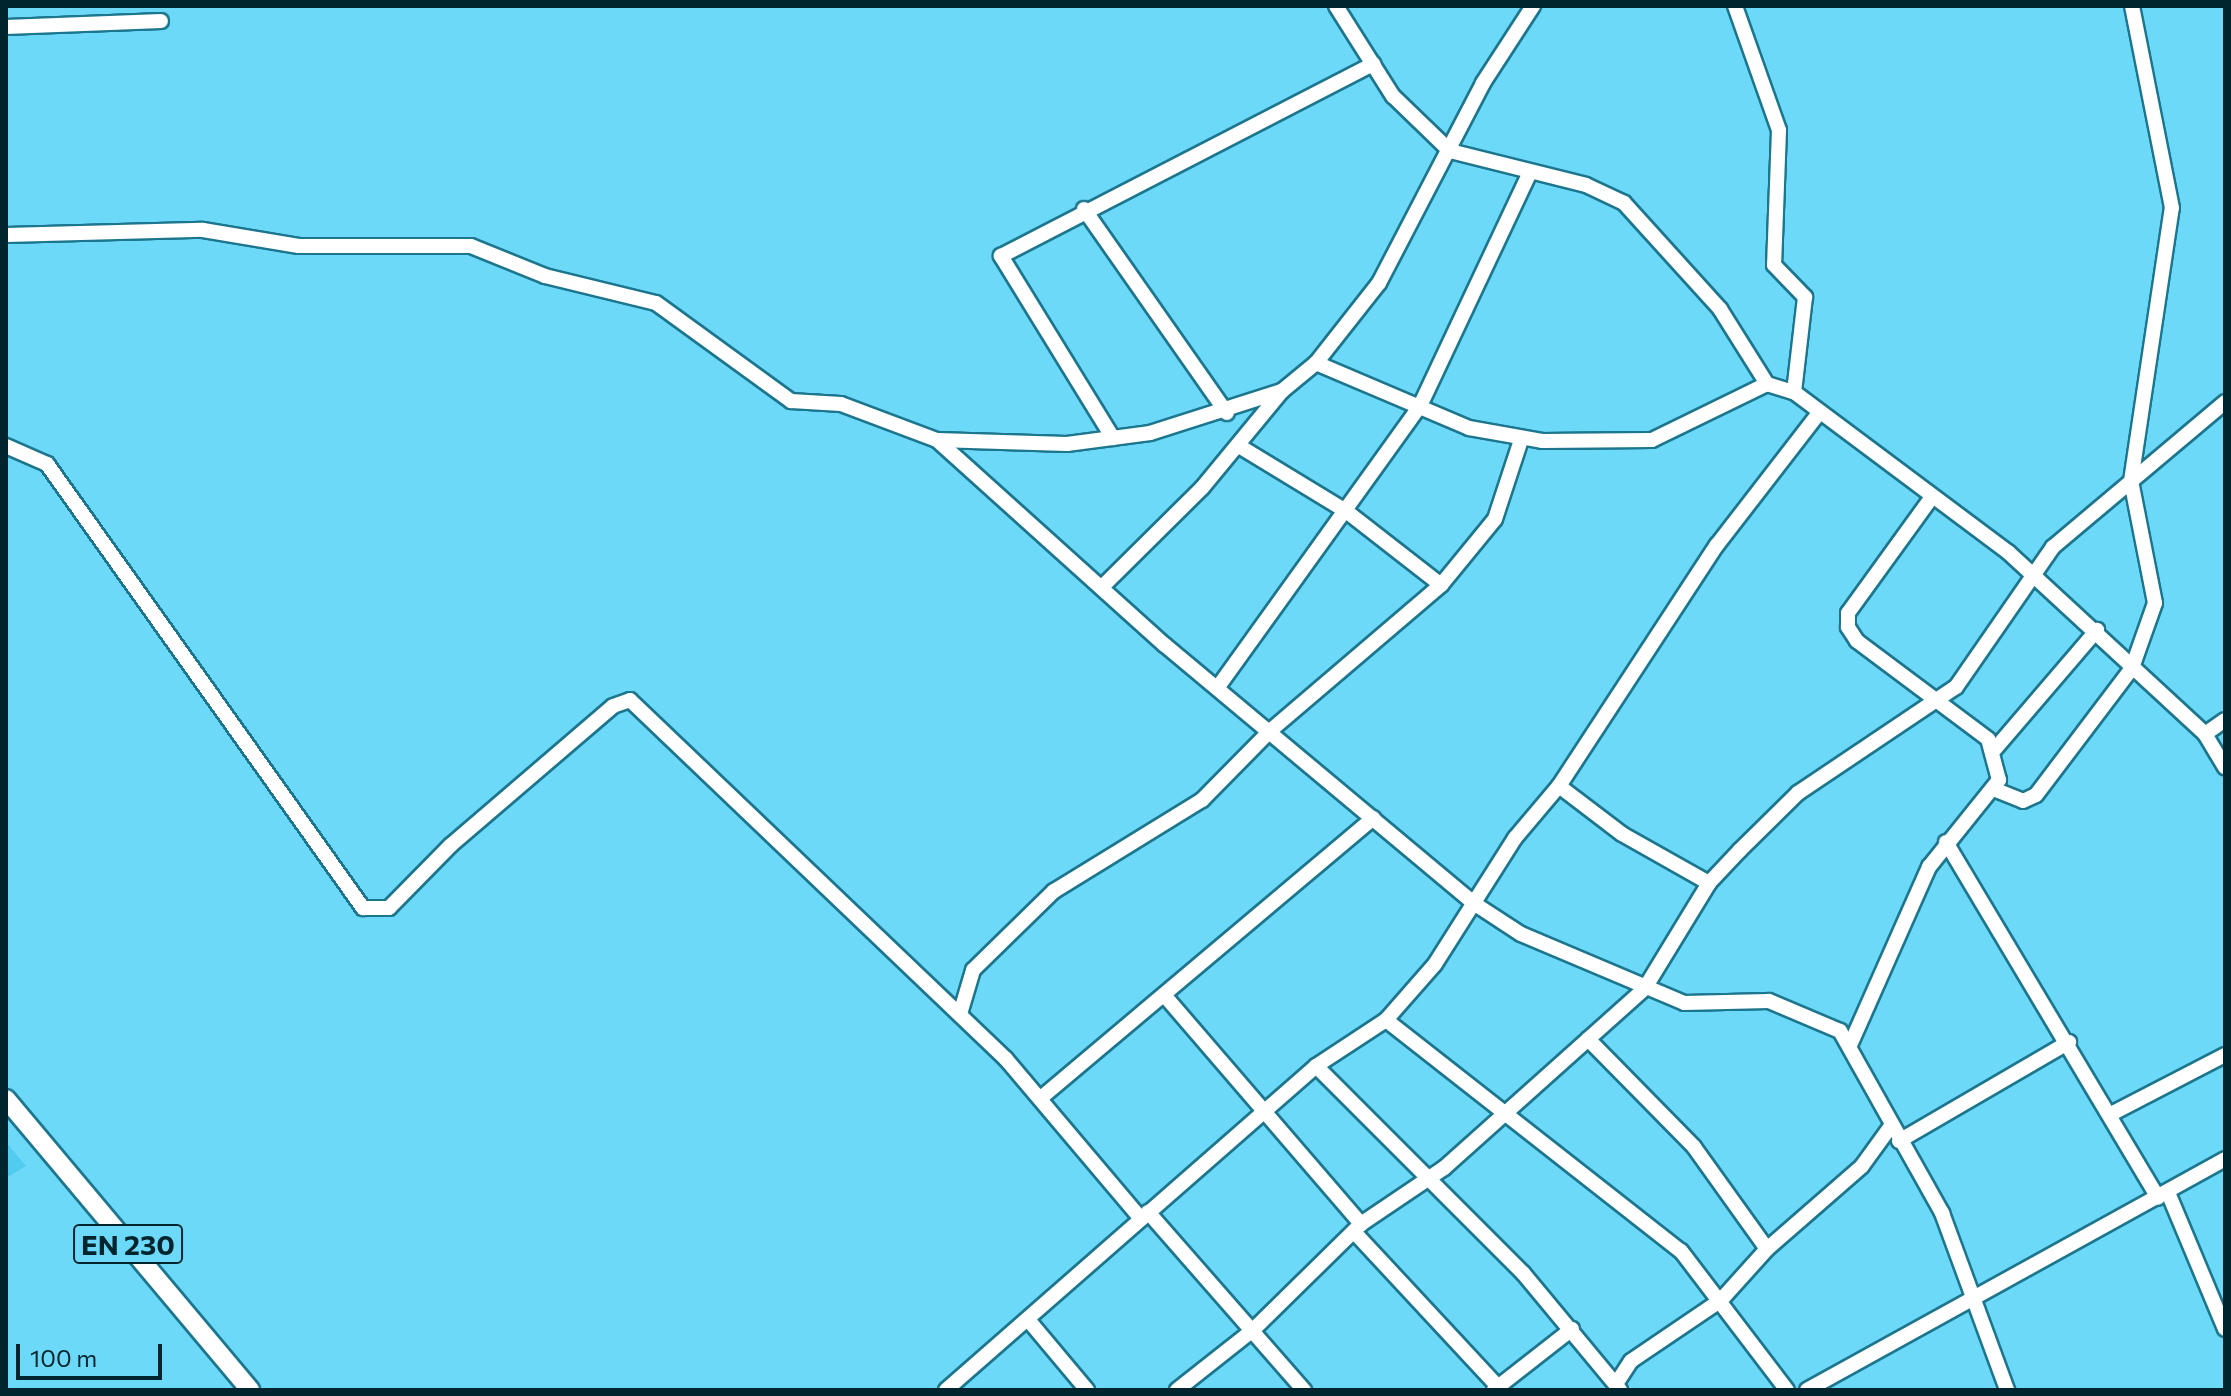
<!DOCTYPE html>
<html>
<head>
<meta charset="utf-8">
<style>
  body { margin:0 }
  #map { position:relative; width:2231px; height:1396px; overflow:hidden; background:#6dd9f9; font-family:Commissioner,sans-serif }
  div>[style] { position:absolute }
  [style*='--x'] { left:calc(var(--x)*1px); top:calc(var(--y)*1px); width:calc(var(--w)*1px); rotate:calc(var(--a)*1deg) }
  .built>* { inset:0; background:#51ccee }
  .roads { filter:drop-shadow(2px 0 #1c768d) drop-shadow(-2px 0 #1c768d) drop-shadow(0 2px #1c768d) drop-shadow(0 -2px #1c768d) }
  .minor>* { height:14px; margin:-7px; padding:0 7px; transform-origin:7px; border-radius:7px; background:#fff }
  .major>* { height:18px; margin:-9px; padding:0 9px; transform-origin:9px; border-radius:9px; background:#fff }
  span { translate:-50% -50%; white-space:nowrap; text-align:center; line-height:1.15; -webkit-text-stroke:6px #6dd9f9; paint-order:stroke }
  .shield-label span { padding:2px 6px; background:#6dd9f9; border:2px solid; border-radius:6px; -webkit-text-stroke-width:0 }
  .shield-label { font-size:28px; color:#01252e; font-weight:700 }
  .frame { position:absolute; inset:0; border:8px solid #01252e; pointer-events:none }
  .scale { position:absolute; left:16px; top:1344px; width:146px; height:36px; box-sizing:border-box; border:4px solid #01252e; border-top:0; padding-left:10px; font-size:24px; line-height:28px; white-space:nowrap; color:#01252e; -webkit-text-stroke:6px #6dd9f9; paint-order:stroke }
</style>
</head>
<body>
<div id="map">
  <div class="built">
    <i style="clip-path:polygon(6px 1142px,26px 1166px,6px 1178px)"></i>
  </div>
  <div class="roads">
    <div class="minor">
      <i style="--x:1336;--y:6;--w:107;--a:57.7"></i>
      <i style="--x:1393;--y:96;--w:79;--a:44"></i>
      <i style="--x:1450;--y:151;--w:140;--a:14"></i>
      <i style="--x:1586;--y:185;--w:42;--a:25.3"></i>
      <i style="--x:1624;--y:203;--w:143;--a:47.8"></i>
      <i style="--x:1720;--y:309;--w:89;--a:57.9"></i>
      <i style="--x:1767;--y:384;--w:28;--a:17"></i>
      <i style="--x:1794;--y:392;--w:267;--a:36.8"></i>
      <i style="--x:2008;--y:552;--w:268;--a:42.7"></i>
      <i style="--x:2205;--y:734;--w:39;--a:59"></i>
      <i style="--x:1735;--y:6;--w:132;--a:70.5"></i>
      <i style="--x:1779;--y:130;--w:135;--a:92.1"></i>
      <i style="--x:1774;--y:265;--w:45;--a:45.9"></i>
      <i style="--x:1805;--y:297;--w:96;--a:96.6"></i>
      <i style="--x:6;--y:27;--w:155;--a:-2.2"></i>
      <i style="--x:1084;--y:209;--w:249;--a:55"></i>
      <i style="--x:6;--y:235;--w:197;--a:-1.5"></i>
      <i style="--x:203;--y:230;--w:97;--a:9.5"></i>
      <i style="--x:299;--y:246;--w:172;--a:0"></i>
      <i style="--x:471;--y:246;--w:80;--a:22.1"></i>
      <i style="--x:545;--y:276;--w:114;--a:13.7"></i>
      <i style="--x:656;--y:303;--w:167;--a:36"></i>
      <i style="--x:791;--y:401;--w:50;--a:3.4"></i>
      <i style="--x:841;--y:404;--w:103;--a:20.6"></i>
      <i style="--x:937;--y:440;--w:130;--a:1.8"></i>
      <i style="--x:1067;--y:444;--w:84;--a:-7.5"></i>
      <i style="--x:1150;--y:433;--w:139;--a:-17.7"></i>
      <i style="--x:1282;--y:391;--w:44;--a:-39.5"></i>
      <i style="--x:1316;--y:363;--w:102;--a:-51.8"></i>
      <i style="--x:1379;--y:283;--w:225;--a:-62.5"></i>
      <i style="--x:1483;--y:83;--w:92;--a:-57"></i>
      <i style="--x:1316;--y:363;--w:166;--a:23"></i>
      <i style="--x:1469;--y:428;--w:74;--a:10.1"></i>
      <i style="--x:1542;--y:441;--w:110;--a:-0.5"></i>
      <i style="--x:1652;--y:440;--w:128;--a:-26"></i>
      <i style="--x:1113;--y:438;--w:214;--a:-121.6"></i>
      <i style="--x:1001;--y:256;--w:419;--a:-27.3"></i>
      <i style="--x:937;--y:440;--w:307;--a:42"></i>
      <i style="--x:1165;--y:645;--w:404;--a:39.9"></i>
      <i style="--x:1475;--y:904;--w:55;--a:33.1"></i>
      <i style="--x:1521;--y:934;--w:177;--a:22.9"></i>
      <i style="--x:1684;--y:1003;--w:85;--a:-1.3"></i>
      <i style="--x:1769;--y:1001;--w:77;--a:22.9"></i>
      <i style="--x:1840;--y:1031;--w:209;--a:60.7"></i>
      <i style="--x:1942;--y:1213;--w:189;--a:69.8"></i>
      <i style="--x:6;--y:446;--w:45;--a:23.7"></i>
      <i style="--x:47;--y:464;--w:545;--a:54.56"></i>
      <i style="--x:363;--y:908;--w:26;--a:0"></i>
      <i style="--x:389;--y:908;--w:88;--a:-45.5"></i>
      <i style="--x:451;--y:845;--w:213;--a:-40.6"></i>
      <i style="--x:613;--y:706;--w:18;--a:-19"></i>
      <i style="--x:630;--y:700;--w:520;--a:43.68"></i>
      <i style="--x:1006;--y:1059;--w:209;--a:49.8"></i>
      <i style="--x:1239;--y:446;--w:125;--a:31.3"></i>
      <i style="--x:1346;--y:511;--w:120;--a:37.9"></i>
      <i style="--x:1105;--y:584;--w:136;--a:-44.7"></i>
      <i style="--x:1202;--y:488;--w:126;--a:-50.5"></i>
      <i style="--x:1218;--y:687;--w:346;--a:-54.3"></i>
      <i style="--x:1420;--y:406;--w:256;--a:-64.8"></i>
      <i style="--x:2205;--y:734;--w:24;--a:-35"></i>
      <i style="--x:1995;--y:749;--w:157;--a:-49.4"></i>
      <i style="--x:1559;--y:786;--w:79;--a:37.3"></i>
      <i style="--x:1622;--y:834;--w:100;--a:29.4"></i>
      <i style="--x:1996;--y:790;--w:29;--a:22"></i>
      <i style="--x:2023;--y:801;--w:14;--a:-25"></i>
      <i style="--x:2036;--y:795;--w:159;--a:-52.9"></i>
      <i style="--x:2132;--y:668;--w:69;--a:-70.5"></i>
      <i style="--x:2155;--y:603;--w:124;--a:-101.1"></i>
      <i style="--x:2131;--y:481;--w:276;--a:-81.5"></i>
      <i style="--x:2172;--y:208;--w:206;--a:-101.2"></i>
      <i style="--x:1946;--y:842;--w:414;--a:59.2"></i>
      <i style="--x:1165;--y:996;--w:301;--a:49.3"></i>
      <i style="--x:960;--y:1014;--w:46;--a:-73.5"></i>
      <i style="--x:973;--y:970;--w:113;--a:-44.3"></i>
      <i style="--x:1054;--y:891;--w:174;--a:-31.6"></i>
      <i style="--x:1202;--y:800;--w:97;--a:-45.4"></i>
      <i style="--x:1270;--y:731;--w:225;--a:-40.5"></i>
      <i style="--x:1441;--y:585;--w:85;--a:-50.7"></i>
      <i style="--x:1495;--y:519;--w:83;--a:-71.8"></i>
      <i style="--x:1386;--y:1020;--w:375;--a:38.1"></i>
      <i style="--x:1681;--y:1251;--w:175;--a:52.7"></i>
      <i style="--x:1588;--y:1039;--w:151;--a:45.5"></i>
      <i style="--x:1694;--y:1147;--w:125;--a:54.4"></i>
      <i style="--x:1851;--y:1043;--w:193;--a:-66.1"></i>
      <i style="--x:1929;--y:867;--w:112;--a:-51.2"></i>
      <i style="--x:1999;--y:780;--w:42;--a:-105"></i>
      <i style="--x:1988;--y:739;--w:164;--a:-143.2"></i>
      <i style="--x:1857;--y:641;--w:17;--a:-123"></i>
      <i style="--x:1848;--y:627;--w:14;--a:-90"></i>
      <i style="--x:1848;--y:613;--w:143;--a:-54.1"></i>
      <i style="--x:1316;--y:1066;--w:293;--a:45"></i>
      <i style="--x:1523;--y:1273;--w:152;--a:50.3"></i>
      <i style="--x:1042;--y:1097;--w:433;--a:-40.1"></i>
      <i style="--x:2111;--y:1114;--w:128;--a:-27.4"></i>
      <i style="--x:1899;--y:1141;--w:197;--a:-30.2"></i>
      <i style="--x:2169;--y:1195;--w:145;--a:67.3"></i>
      <i style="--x:1148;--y:1212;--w:237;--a:48.8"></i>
      <i style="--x:1357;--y:1235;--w:212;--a:47.1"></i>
      <i style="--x:1030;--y:1322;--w:89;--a:50"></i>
      <i style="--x:1616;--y:1384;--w:27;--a:-57"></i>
      <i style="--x:1631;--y:1361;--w:109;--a:-34.1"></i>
      <i style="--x:1721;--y:1300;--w:69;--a:-48"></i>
      <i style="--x:1767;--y:1249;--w:126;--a:-41.1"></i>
      <i style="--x:1862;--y:1166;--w:49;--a:-54.1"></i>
      <i style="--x:946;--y:1390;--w:492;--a:-41.2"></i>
      <i style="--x:1316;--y:1066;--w:84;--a:-33.3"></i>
      <i style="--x:1386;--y:1020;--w:74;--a:-48.8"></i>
      <i style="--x:1435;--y:964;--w:149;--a:-57.6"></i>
      <i style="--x:1515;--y:838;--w:68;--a:-49.8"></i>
      <i style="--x:1559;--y:786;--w:288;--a:-56.8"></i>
      <i style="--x:1717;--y:545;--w:167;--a:-52.3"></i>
      <i style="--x:1177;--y:1390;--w:97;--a:-38.3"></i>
      <i style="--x:1253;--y:1330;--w:151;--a:-44.5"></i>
      <i style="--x:1361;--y:1224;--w:100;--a:-34"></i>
      <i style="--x:1444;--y:1168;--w:270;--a:-41.8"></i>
      <i style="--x:1645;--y:988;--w:123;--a:-58.6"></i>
      <i style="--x:1709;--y:883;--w:45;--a:-46.8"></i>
      <i style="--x:1740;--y:850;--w:81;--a:-44.5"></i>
      <i style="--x:1798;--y:793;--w:190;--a:-33.9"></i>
      <i style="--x:1956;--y:687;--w:170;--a:-55.3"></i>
      <i style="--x:2053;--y:547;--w:225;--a:-40.1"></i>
      <i style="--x:1494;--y:1390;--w:99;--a:-38"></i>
      <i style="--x:1807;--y:1390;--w:478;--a:-28.9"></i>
    </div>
    <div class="major">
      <i style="--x:6;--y:1099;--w:380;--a:50"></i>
    </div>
  </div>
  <div class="shield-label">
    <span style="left:128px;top:1244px">EN 230</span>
  </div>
  <div class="frame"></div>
  <div class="scale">100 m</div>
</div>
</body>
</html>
